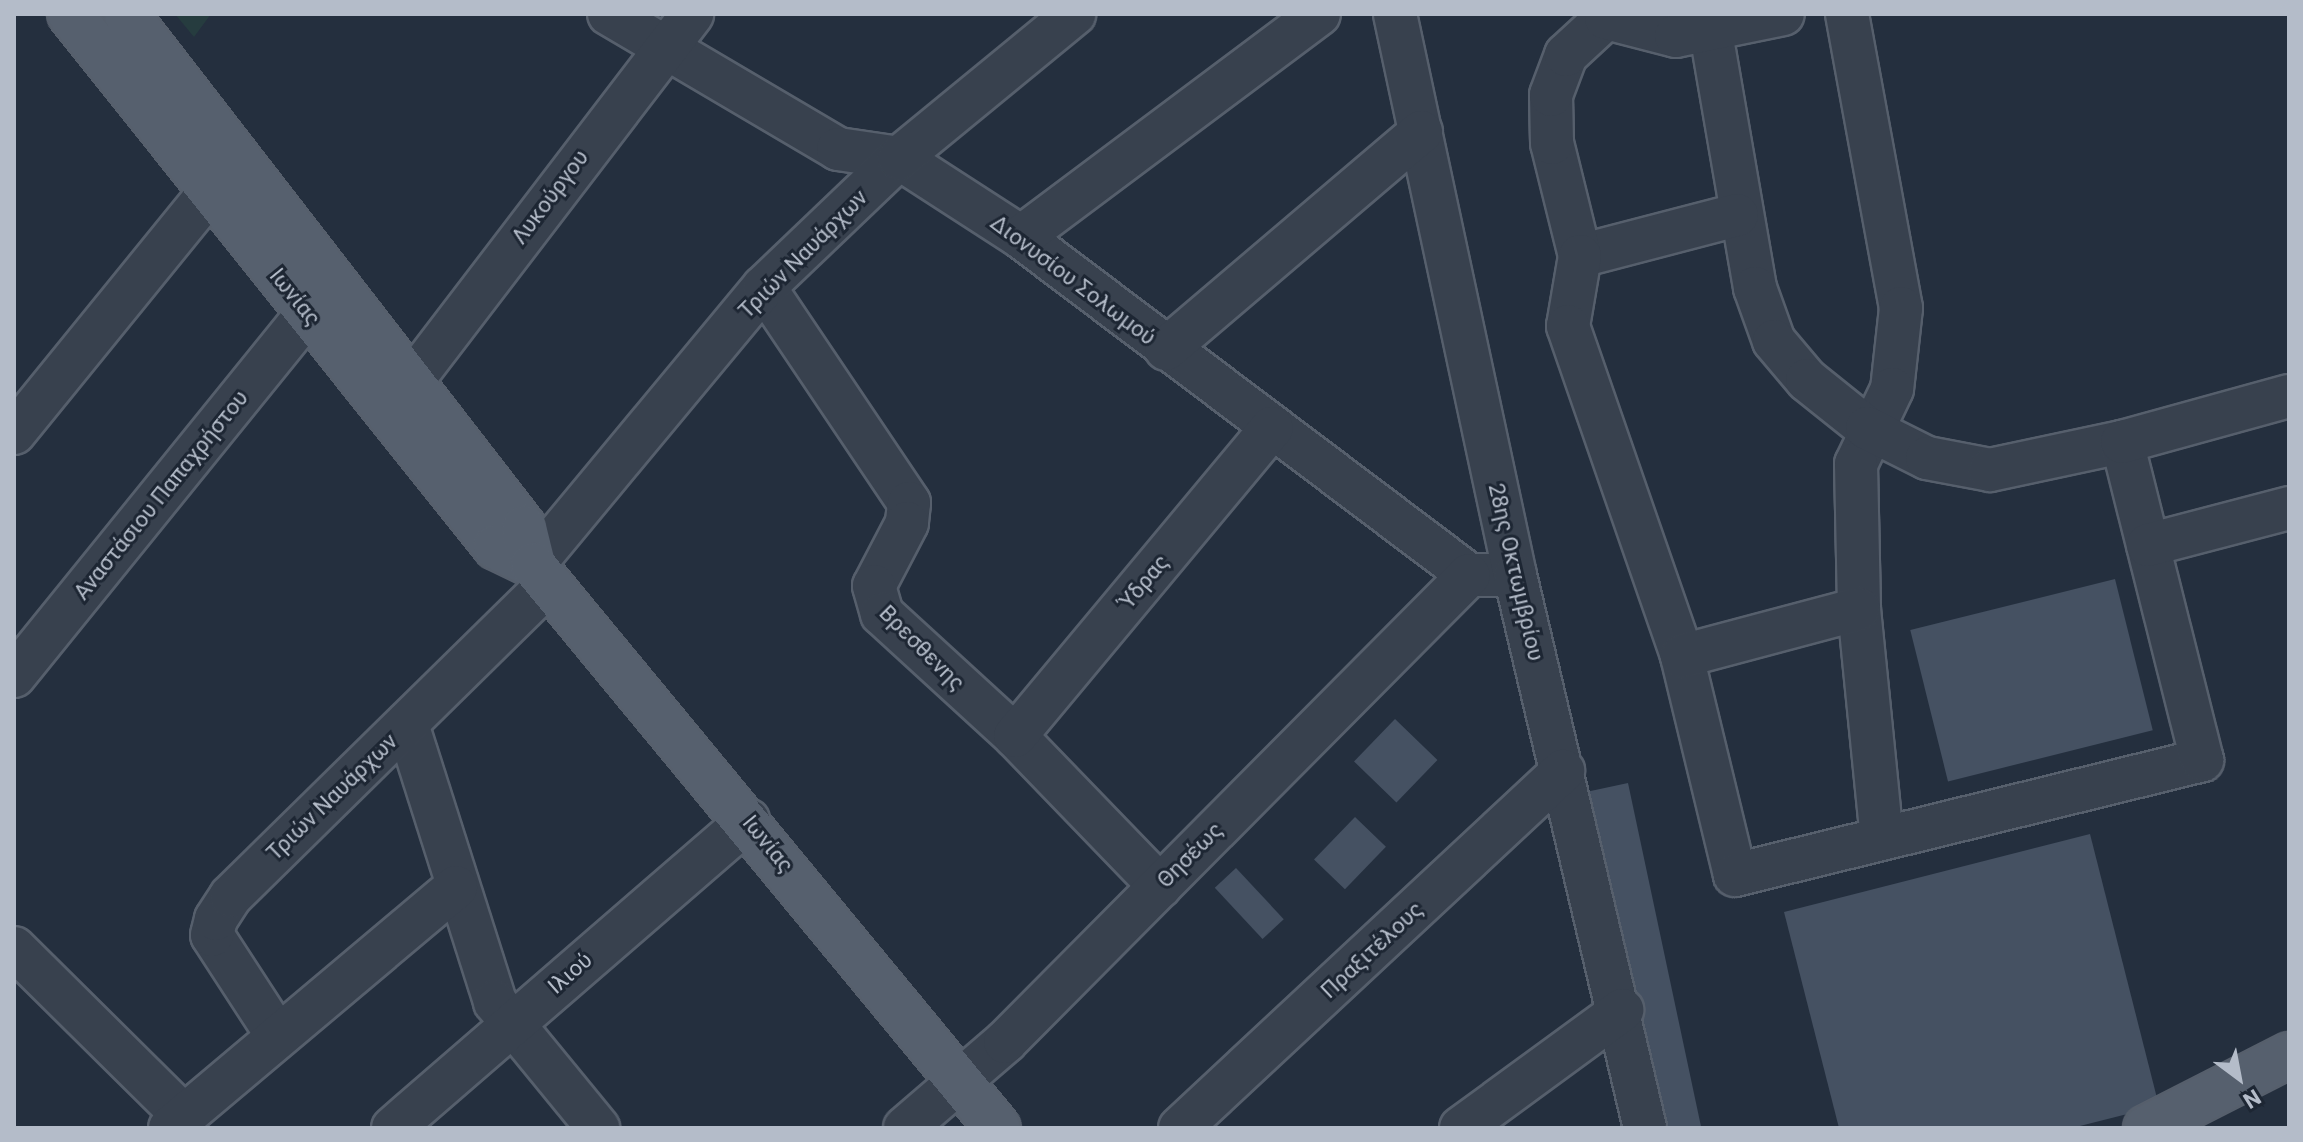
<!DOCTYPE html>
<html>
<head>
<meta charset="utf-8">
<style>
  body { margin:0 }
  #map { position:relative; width:2303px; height:1142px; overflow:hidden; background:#242f3e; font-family:Roboto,sans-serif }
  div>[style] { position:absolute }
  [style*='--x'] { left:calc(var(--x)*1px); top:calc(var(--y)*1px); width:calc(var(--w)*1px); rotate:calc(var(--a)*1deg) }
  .green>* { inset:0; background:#263c3f }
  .building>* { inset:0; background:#455162; transform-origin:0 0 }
  .roads { filter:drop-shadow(2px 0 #565f6c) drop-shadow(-2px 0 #565f6c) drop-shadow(0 2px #565f6c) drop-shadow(0 -2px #565f6c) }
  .minor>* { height:42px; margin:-21px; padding:0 21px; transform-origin:21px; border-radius:21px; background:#38414e }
  .major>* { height:44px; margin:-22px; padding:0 22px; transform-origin:22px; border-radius:22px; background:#56606e }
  span { translate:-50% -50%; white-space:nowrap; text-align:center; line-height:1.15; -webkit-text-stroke:6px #1d2633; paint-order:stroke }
  .street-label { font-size:22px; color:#b4bcc9 }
  .frame { position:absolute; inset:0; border:16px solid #b4bcc9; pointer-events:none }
  .north { position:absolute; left:2199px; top:1038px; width:80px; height:80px; -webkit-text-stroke:6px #1d2633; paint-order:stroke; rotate:148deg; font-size:22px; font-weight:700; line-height:32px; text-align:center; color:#b4bcc9 }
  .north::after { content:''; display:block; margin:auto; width:28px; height:36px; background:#b4bcc9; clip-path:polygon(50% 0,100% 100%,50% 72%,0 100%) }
</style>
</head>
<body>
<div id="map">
  <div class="green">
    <i style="clip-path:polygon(175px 14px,211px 14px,194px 37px)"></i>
  </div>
  <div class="building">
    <i style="left:2115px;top:579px;width:156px;height:211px;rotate:76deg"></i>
    <i style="left:1395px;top:719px;width:59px;height:59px;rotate:44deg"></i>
    <i style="left:1628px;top:783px;width:353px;height:43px;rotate:78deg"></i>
    <i style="left:1355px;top:817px;width:43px;height:59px;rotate:44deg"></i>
    <i style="clip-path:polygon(2090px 834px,2159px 1106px,2072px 1128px,1839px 1128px,1784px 912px)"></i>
    <i style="left:1236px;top:868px;width:70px;height:29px;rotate:47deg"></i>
  </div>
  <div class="roads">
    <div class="minor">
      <i style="--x:609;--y:14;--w:266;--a:30.5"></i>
      <i style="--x:838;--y:149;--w:62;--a:8.4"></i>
      <i style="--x:899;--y:158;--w:145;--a:32.9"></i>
      <i style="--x:1021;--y:237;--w:561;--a:37.03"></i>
      <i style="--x:1469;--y:575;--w:46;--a:0"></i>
      <i style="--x:1395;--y:14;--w:574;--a:77.93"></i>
      <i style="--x:1515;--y:575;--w:568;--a:76.77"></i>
      <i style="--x:1847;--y:14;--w:299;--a:79.6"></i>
      <i style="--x:1901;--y:308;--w:81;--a:96.3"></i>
      <i style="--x:1892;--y:389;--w:83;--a:115.6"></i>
      <i style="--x:1856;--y:464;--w:145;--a:88.8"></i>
      <i style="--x:1859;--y:609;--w:231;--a:84.3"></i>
      <i style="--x:1711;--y:33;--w:259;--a:80.2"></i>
      <i style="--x:1755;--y:288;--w:56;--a:70.3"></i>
      <i style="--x:1774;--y:341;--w:51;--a:49.8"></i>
      <i style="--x:1807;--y:380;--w:77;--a:38.7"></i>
      <i style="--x:1867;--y:428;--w:67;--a:26.6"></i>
      <i style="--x:1927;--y:458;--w:64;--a:10.8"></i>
      <i style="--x:1990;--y:470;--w:135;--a:-12"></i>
      <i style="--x:1737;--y:215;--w:162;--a:165.4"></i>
      <i style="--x:1580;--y:256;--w:116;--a:-103.9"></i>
      <i style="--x:1552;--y:143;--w:48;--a:-91.2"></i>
      <i style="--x:1551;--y:95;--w:43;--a:-69.4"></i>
      <i style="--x:1566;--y:55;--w:54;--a:-42.8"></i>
      <i style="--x:1606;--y:18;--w:72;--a:14.4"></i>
      <i style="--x:1676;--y:36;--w:109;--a:-11.6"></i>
      <i style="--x:1021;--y:237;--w:372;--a:-36.8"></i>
      <i style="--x:1580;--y:256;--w:71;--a:99.7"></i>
      <i style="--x:1568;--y:326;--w:349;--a:70.9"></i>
      <i style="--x:1682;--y:656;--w:225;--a:76.4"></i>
      <i style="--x:1735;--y:875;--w:481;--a:-13.8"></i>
      <i style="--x:2202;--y:760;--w:328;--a:-104.1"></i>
      <i style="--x:2122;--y:442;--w:173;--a:-15.4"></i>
      <i style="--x:764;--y:287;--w:260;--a:56.1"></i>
      <i style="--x:909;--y:503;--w:20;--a:96"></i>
      <i style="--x:907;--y:523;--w:71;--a:117.6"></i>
      <i style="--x:874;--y:586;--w:29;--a:74"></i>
      <i style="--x:882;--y:614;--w:180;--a:42.5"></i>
      <i style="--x:1015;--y:736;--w:209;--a:46"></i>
      <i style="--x:1166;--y:349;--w:335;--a:-40.4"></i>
      <i style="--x:411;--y:382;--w:463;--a:-52.6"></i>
      <i style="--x:14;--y:433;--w:347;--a:-50.9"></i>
      <i style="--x:2148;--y:545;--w:146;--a:-14.7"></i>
      <i style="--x:533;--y:565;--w:361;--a:-50.3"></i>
      <i style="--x:764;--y:287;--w:187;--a:-43.7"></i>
      <i style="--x:899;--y:158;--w:227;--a:-39.4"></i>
      <i style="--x:1682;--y:656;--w:183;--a:-14.9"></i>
      <i style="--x:14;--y:676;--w:467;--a:-51"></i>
      <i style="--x:407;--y:724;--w:292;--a:72.4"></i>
      <i style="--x:495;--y:1002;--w:163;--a:50.7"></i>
      <i style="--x:1015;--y:736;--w:401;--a:-50.2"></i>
      <i style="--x:14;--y:948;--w:239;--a:44.7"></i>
      <i style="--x:277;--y:1035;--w:119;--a:-123"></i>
      <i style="--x:212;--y:935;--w:16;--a:-76"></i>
      <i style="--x:216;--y:919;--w:27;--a:-57"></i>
      <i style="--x:231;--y:896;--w:445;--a:-44.5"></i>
      <i style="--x:170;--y:1128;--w:374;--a:-40.1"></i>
      <i style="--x:393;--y:1128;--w:470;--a:-40.9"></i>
      <i style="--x:905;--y:1128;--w:132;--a:-40.7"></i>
      <i style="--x:1005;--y:1042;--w:658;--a:-45.18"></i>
      <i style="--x:1180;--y:1128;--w:524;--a:-42.99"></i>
      <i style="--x:1461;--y:1128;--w:200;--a:-36.2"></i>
    </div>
    <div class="major">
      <i style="--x:70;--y:14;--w:682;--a:51.37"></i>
      <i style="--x:496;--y:547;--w:41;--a:25.9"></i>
      <i style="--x:126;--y:14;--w:650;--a:52.25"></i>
      <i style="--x:524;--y:528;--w:38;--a:76"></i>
      <i style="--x:533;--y:565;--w:730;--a:50.45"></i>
      <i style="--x:2146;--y:1128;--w:161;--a:-27"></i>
    </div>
  </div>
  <div class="street-label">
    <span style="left:550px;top:197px;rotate:-53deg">Λυκούργου</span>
    <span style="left:803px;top:254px;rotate:-45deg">Τριών Ναυάρχων</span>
    <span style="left:1073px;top:280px;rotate:37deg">Διονυσίου Σολωμού</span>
    <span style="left:295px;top:297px;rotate:51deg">Ιωνίας</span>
    <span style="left:161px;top:495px;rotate:-51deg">Αναστάσιου Παπαχρήστου</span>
    <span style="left:1516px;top:572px;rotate:77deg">28ης Οκτωμβρίου</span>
    <span style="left:1144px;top:582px;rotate:-50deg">Ύδρας</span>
    <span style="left:922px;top:648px;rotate:45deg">Βρεσθενης</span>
    <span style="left:332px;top:797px;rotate:-44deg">Τριών Ναυάρχων</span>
    <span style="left:768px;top:844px;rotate:51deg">Ιωνίας</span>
    <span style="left:1190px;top:855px;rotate:-45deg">Θησέως</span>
    <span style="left:1372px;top:950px;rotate:-43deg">Πραξιτέλους</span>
    <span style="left:570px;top:973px;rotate:-41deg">Ιλιού</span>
  </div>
  <div class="frame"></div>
  <div class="north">N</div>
</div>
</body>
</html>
